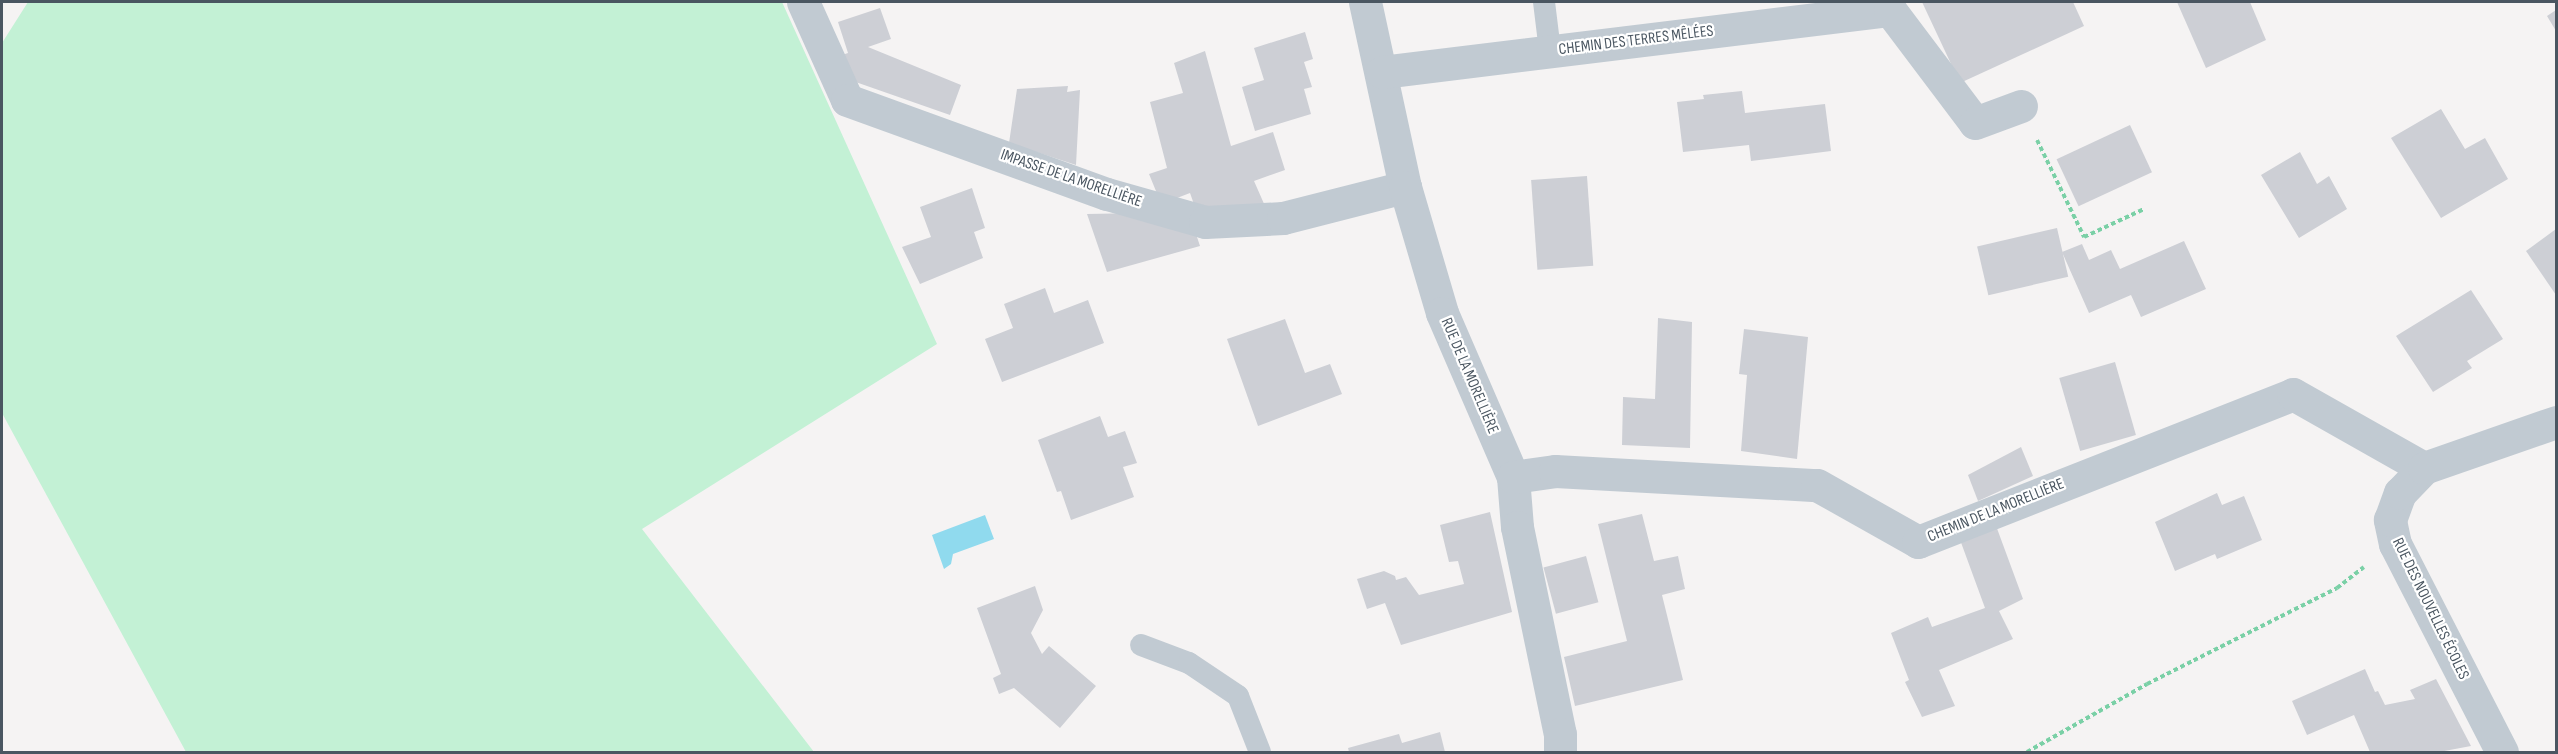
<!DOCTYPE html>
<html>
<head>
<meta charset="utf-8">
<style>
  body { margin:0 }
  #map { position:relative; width:2558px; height:754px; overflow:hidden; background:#f5f3f3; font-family:"Sofia Sans Condensed",sans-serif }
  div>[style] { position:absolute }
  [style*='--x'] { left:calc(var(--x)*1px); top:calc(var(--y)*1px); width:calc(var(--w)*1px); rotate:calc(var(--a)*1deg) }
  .green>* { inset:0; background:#c3f1d5 }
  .water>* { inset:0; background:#90daee }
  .building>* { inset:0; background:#cdcfd5; transform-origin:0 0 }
  .path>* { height:4px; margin-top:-2px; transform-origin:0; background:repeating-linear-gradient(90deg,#7ad0a6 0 4.5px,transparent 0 7.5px) }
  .lane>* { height:22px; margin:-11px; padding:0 11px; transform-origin:11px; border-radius:11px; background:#c1cad2 }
  .street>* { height:33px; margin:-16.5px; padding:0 16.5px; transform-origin:16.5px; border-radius:16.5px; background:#c1cad2 }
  span { translate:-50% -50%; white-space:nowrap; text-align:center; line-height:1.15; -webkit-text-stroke:4.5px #fff; paint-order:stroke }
  .street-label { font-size:16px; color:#4a5661 }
  .frame { position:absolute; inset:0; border:3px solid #4a5661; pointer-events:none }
</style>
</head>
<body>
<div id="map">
  <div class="green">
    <i style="clip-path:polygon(28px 2px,782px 2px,937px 344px,642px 529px,814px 752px,186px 752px,2px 413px,2px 43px)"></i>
  </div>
  <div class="water">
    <i style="clip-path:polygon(985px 515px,994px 539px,953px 554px,951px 564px,944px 569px,932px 535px)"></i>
  </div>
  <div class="building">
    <i style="clip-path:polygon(1922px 2px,2073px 2px,2084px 26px,1960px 83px)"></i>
    <i style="clip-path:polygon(2177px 2px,2250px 2px,2266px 40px,2206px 68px)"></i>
    <i style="clip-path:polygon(880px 8px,891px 39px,868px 47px,961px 85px,950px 115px,847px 79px,842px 55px,848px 53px,838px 22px)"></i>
    <i style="clip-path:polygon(2556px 10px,2556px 31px,2547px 16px)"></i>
    <i style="clip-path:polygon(1305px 32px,1313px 59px,1304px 62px,1312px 87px,1304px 89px,1311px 114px,1255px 131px,1242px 87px,1264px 80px,1254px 48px)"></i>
    <i style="clip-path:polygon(1205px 51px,1231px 146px,1273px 132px,1285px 170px,1254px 181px,1265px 206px,1196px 210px,1190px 193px,1177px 198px,1158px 196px,1149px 174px,1167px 168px,1150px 102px,1183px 93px,1174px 63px)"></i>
    <i style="clip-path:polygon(1068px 86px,1067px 92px,1080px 90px,1076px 165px,1009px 143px,1017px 89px)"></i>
    <i style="clip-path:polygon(1742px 91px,1745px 113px,1825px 104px,1831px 151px,1751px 161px,1749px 145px,1683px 152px,1677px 102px,1704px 99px,1703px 95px)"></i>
    <i style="clip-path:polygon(2441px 109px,2465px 149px,2485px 138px,2508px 179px,2441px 218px,2391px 138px)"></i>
    <i style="left:2130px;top:125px;width:52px;height:81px;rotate:65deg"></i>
    <i style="clip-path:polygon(2300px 152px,2317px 184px,2329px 176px,2347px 209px,2299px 238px,2261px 175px)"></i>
    <i style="left:1587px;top:176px;width:90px;height:56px;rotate:86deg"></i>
    <i style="clip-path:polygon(972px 188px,985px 228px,974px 232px,983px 258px,920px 284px,902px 247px,931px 237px,920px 207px)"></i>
    <i style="clip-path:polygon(1139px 213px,1195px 231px,1200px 246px,1107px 272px,1087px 214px)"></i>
    <i style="left:2057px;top:228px;width:50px;height:82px;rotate:77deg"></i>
    <i style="clip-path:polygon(2556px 229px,2556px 295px,2526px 251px)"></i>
    <i style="clip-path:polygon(2184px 241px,2206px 289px,2141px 317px,2131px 295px,2089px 313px,2062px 252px,2082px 244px,2089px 260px,2111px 250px,2120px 269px)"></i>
    <i style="clip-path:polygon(1045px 288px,1054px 313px,1088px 300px,1104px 343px,1002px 382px,985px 339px,1013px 328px,1004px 304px)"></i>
    <i style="clip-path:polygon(2471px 290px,2503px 339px,2467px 361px,2472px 368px,2433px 392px,2396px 336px)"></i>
    <i style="clip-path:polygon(1658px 318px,1692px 322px,1690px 448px,1622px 445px,1623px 397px,1655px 399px)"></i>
    <i style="clip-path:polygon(1285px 319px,1305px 373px,1330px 364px,1342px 394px,1258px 426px,1227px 339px)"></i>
    <i style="clip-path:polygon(1744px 329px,1808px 337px,1797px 459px,1741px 451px,1747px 375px,1739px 374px)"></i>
    <i style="left:2115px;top:362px;width:76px;height:58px;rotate:74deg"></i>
    <i style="clip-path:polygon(1100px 416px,1108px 437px,1125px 431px,1137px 463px,1123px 467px,1134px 497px,1071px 520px,1061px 491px,1057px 492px,1038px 440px)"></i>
    <i style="clip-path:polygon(2021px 447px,2033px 476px,1978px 501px,1968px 475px)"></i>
    <i style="clip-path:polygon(2217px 493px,2222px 505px,2244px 496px,2262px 540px,2217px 559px,2215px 554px,2175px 571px,2155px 522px)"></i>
    <i style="clip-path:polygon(1490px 512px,1512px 612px,1401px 645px,1385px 603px,1367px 609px,1357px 579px,1384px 571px,1395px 576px,1396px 580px,1406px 577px,1419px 595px,1464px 584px,1458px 561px,1449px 562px,1440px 525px)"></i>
    <i style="clip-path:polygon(1642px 514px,1654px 561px,1678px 556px,1685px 589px,1662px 595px,1683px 680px,1575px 706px,1564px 657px,1627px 641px,1598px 524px)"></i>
    <i style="clip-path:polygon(1995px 523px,2023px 599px,1999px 611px,2013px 639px,1939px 670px,1955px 706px,1922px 717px,1905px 682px,1909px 680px,1891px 633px,1928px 617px,1932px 627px,1985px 608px,1959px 537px)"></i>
    <i style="left:1586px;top:556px;width:48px;height:44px;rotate:75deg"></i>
    <i style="clip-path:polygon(1035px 586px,1043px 610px,1031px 633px,1042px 654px,1049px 646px,1096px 686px,1060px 728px,1014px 688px,999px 694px,993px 678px,1001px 674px,977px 608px)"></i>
    <i style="clip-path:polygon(2365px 669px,2375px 692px,2378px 691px,2385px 705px,2415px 699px,2410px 690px,2436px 679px,2471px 746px,2439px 752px,2370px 752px,2354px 715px,2307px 735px,2292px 701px)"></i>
    <i style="clip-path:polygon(1440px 732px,1445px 752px,1349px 752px,1348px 748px,1399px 734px,1402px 743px)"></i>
  </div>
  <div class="path">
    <i style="--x:2037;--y:140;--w:108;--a:64.1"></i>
    <i style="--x:2084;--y:237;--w:66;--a:-25"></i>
    <i style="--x:2027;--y:752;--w:138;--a:-29.5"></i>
    <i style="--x:2147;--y:684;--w:213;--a:-26.8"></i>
    <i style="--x:2337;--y:588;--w:34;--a:-38"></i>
  </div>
  <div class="lane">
    <i style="--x:1544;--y:2;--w:49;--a:83"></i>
    <i style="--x:1141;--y:645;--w:51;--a:20.6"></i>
    <i style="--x:1189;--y:663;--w:59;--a:34"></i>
    <i style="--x:1238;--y:696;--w:60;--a:68.6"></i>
  </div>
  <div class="street">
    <i style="--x:803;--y:2;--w:107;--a:65.8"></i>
    <i style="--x:847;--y:100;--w:276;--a:19.9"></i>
    <i style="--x:1107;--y:194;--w:102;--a:15.9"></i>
    <i style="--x:1205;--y:222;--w:78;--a:-2.9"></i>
    <i style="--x:1283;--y:218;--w:126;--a:-14.3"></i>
    <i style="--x:1365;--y:2;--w:189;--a:77.8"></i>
    <i style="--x:1405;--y:187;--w:131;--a:73.6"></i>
    <i style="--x:1442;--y:313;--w:179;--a:66.6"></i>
    <i style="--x:1513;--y:477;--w:50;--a:85.4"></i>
    <i style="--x:1517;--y:527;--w:211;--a:78.3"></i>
    <i style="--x:1560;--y:734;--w:18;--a:90"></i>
    <i style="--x:1382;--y:72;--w:512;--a:-6.96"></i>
    <i style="--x:1890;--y:10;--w:141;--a:53"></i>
    <i style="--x:1975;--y:123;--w:49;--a:-20.3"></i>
    <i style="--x:1513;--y:477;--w:42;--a:-8.1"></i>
    <i style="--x:1555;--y:471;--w:262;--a:3.1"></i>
    <i style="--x:1817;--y:485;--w:116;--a:29.4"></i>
    <i style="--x:1918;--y:542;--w:403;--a:-21.5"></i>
    <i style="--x:2293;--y:394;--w:150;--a:29.5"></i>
    <i style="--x:2502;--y:752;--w:234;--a:-117.2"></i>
    <i style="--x:2395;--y:544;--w:25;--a:-102"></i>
    <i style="--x:2390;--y:520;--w:29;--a:-70"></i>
    <i style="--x:2400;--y:493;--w:35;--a:-46"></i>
    <i style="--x:2424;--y:468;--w:140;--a:-19.2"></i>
  </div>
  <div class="street-label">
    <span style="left:1636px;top:41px;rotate:-7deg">CHEMIN DES TERRES MÊLÉES</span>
    <span style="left:1071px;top:179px;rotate:19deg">IMPASSE DE LA MORELLIÈRE</span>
    <span style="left:1469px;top:376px;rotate:67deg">RUE DE LA MORELLIÈRE</span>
    <span style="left:1996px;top:511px;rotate:-22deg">CHEMIN DE LA MORELLIÈRE</span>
    <span style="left:2430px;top:609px;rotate:64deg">RUE DES NOUVELLES ÉCOLES</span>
  </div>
  <div class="frame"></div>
</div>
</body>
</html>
